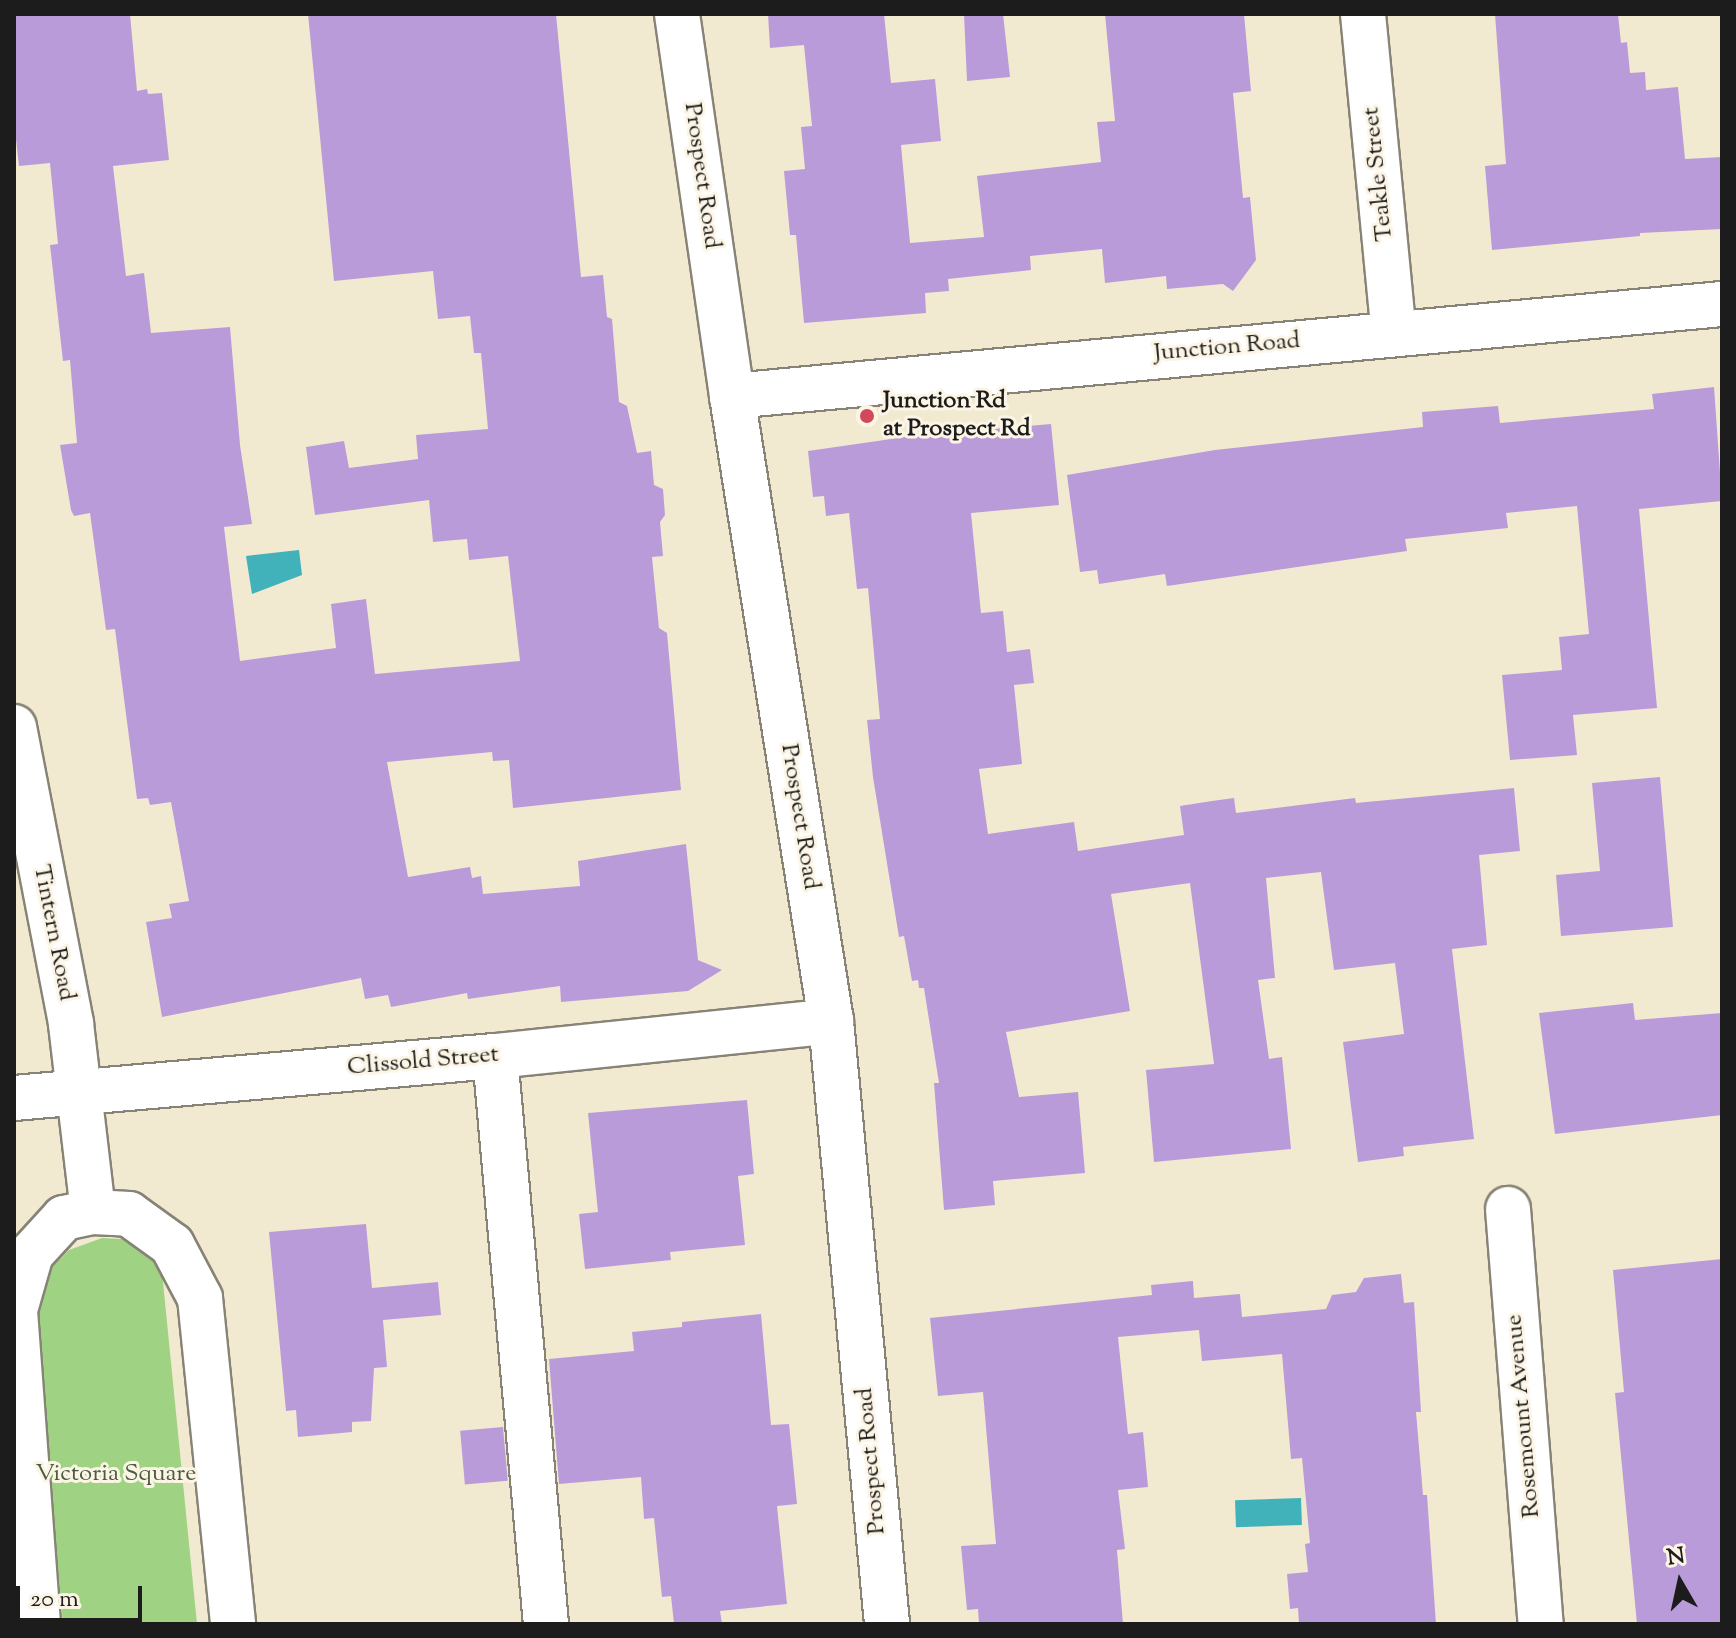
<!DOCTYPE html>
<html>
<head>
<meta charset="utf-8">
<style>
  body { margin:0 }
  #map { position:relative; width:1736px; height:1638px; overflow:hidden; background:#f2ead0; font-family:"Sorts Mill Goudy",serif }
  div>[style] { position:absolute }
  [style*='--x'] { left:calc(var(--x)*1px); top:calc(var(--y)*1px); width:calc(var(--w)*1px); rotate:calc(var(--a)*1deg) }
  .green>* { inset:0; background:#9fd383 }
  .water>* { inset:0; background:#41b1ba; transform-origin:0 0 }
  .building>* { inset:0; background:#ba9bda; transform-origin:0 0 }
  .roads { filter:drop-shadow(2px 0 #878376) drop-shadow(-2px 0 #878376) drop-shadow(0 2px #878376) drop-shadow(0 -2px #878376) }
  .minor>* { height:44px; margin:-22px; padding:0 22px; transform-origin:22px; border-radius:22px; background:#fff }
  .dots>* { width:22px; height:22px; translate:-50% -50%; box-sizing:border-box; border:4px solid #fcf5e5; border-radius:50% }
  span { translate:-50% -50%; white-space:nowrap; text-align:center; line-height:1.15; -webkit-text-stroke:6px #fcf5e5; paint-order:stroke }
  .street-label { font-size:24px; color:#1c1c1c }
  .poi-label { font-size:24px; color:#1c1c1c; font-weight:700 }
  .left { translate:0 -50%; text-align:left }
  .park-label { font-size:24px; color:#4a5c40 }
  .frame { position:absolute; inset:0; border:16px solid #1c1c1c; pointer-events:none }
  .north { position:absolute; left:1640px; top:1542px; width:80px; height:80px; -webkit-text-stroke:6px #fcf5e5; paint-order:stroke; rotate:351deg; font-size:22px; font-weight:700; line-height:32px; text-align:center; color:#1c1c1c }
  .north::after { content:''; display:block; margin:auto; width:28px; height:36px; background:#1c1c1c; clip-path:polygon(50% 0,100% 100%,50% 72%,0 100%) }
  .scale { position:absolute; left:16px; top:1586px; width:126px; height:36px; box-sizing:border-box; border:4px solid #1c1c1c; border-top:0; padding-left:10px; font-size:24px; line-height:28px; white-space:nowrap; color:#1c1c1c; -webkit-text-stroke:6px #fcf5e5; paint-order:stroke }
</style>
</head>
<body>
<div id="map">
  <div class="green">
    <i style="clip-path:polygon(102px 1238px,122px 1239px,141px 1247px,162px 1272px,197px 1624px,63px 1624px,36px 1326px,43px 1276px,69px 1250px)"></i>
  </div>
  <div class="water">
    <i style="clip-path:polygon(299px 550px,302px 575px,252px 594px,246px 556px)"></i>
    <i style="left:1301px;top:1498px;width:27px;height:66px;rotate:88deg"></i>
  </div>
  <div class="building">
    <i style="clip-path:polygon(36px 14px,130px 14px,137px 91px,147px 89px,148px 94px,162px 93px,169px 160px,113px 166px,126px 276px,144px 273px,151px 333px,230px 327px,240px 445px,252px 524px,224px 527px,240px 661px,336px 648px,331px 604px,366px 599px,375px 674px,520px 661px,508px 556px,469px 560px,467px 539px,433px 542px,429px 500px,315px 515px,306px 447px,344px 441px,349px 468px,418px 459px,416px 435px,488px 429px,481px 353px,474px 353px,470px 316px,438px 319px,433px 271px,334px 281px,308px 14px,556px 14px,581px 277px,603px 275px,607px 317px,612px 319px,619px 402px,627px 406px,637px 453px,651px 451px,654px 485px,663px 489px,665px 515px,660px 522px,663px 556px,652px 557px,659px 628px,667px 633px,681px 790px,513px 808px,509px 760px,493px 761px,492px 752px,387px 762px,408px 877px,470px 867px,472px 878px,481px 876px,483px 894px,580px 886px,578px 861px,686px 844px,698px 960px,722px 970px,688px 991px,561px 1002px,560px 986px,468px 999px,467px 993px,391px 1007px,388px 995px,365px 999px,361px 978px,162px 1017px,146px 922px,172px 918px,169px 904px,189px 901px,171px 802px,150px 805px,148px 798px,137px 799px,115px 629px,106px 630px,90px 513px,74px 516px,71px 510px,60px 445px,77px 443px,70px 360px,63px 361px,50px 245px,58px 244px,50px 163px,19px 166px,14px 121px,14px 16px)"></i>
    <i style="clip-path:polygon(768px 14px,884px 14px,891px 83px,935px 79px,941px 141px,901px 145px,910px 243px,984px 237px,977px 176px,1101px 162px,1097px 122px,1115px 121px,1105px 14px,1244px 14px,1251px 91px,1233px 93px,1243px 198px,1250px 197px,1256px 260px,1233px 291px,1223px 284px,1167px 289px,1166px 276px,1105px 283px,1102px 249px,1030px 256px,1031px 270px,948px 279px,949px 291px,925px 293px,926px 313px,804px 323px,796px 235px,790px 235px,784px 171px,805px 169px,801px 127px,812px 126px,804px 45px,770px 48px)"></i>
    <i style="clip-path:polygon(964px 14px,1003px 14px,1010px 77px,967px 81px)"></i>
    <i style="clip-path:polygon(1495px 14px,1618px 14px,1621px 43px,1627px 42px,1630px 73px,1645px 72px,1646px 90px,1678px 87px,1685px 159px,1722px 157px,1722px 229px,1640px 233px,1640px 236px,1492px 250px,1485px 166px,1506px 164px)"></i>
    <i style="clip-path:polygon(1714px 387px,1722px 501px,1639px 509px,1657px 708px,1573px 715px,1577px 755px,1510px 760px,1502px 675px,1562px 670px,1559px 637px,1589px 634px,1577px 506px,1506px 513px,1508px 528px,1405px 539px,1407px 551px,1167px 586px,1165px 574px,1099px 584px,1097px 570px,1080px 572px,1067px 475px,1215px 450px,1423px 427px,1422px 412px,1498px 406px,1500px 423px,1654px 409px,1652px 394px)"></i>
    <i style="clip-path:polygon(1051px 424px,1059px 505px,971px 513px,981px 613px,1003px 611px,1007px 652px,1030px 649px,1034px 683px,1014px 685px,1022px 764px,979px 769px,988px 834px,1074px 822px,1078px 851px,1184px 835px,1180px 806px,1212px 801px,1234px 798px,1236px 813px,1355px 798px,1356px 803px,1514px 788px,1520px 851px,1479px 855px,1487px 945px,1452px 949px,1474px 1139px,1403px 1147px,1404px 1156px,1358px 1162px,1343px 1042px,1404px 1034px,1395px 963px,1334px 970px,1321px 872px,1266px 878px,1275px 978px,1258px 980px,1269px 1059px,1282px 1057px,1291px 1149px,1154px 1162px,1146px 1070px,1214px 1064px,1190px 883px,1111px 894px,1130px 1011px,1006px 1032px,1019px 1097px,1078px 1092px,1085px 1173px,993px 1181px,995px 1205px,944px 1210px,934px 1083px,939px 1083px,924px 988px,919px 988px,918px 980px,912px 981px,904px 936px,899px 937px,873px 777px,867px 720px,880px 719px,868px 588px,857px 589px,849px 513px,826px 516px,824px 496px,813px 497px,808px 451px,912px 436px)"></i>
    <i style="clip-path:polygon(1660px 777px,1673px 927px,1561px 936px,1556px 875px,1600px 871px,1592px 783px)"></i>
    <i style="clip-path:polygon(1633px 1003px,1635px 1020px,1722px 1013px,1722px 1115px,1555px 1134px,1539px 1013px)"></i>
    <i style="clip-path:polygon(747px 1100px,754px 1174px,738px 1176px,745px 1245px,670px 1252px,671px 1260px,585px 1269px,579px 1214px,598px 1212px,588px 1113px)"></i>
    <i style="clip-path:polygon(366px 1224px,372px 1288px,438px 1282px,441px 1315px,383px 1320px,387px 1367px,374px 1368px,371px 1421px,352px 1422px,352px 1432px,298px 1437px,296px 1410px,286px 1411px,269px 1232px)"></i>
    <i style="clip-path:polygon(1722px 1259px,1722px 1624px,1637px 1624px,1615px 1393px,1624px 1392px,1613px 1270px)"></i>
    <i style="clip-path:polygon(1401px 1274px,1404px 1303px,1414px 1302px,1421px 1412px,1416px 1412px,1423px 1495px,1427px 1495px,1436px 1624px,1299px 1624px,1298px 1608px,1290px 1609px,1287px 1574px,1308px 1572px,1305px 1544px,1310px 1543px,1302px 1458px,1291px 1459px,1282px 1354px,1202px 1361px,1199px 1330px,1118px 1337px,1128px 1434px,1143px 1432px,1148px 1487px,1118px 1490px,1125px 1549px,1117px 1550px,1123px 1624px,979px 1624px,978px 1609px,967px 1610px,961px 1546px,996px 1544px,983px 1392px,938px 1396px,930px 1318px,1152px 1295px,1151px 1285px,1193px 1281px,1194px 1298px,1240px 1294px,1242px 1317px,1326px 1309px,1332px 1295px,1356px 1292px,1364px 1278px)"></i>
    <i style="clip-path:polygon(761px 1314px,771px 1425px,789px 1424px,793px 1463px,797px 1504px,777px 1506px,787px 1604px,720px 1611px,722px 1624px,674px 1624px,671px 1596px,662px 1597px,654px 1518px,644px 1519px,641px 1477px,559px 1484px,549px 1359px,634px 1351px,632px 1332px,682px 1327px,682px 1322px)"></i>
    <i style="left:503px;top:1427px;width:54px;height:43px;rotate:85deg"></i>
  </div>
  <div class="roads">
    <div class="minor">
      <i style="--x:677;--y:14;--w:386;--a:81.8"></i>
      <i style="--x:732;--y:396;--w:633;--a:81"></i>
      <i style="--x:831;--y:1021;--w:606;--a:84.69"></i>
      <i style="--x:1363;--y:14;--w:321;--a:84.5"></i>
      <i style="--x:732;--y:396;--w:994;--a:-5.31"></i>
      <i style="--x:14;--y:727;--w:302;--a:79.1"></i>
      <i style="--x:71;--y:1024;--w:189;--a:83.3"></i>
      <i style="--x:495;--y:1056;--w:570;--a:84.87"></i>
      <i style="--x:14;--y:1098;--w:483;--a:-5"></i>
      <i style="--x:495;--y:1056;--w:338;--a:-5.9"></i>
      <i style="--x:1508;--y:1209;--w:416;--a:85.5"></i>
      <i style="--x:38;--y:1624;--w:315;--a:-94.2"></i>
      <i style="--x:15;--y:1310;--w:58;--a:-74.1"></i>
      <i style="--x:31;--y:1254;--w:49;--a:-47.5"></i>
      <i style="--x:64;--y:1218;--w:30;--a:-12"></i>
      <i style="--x:93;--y:1212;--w:36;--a:3"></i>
      <i style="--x:129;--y:1214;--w:53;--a:35.8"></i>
      <i style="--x:172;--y:1245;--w:60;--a:62.2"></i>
      <i style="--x:200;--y:1298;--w:328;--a:84.2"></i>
    </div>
  </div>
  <div class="dots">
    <i style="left:867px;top:416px;background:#d1495b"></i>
  </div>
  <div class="street-label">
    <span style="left:1379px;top:174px;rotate:-96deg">Teakle Street</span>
    <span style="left:701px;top:176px;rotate:82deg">Prospect Road</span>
    <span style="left:1227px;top:348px;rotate:-5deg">Junction Road</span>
    <span style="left:799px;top:817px;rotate:81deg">Prospect Road</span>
    <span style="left:53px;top:933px;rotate:79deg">Tintern Road</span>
    <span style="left:423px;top:1062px;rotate:-5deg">Clissold Street</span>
    <span style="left:1524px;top:1416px;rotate:-95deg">Rosemount Avenue</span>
    <span style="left:872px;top:1461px;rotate:-95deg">Prospect Road</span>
  </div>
  <div class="poi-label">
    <span class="left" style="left:883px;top:416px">Junction Rd<br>at Prospect Rd</span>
  </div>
  <div class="park-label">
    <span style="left:116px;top:1475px">Victoria Square</span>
  </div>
  <div class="frame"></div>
  <div class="north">N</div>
  <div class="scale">20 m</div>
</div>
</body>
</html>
